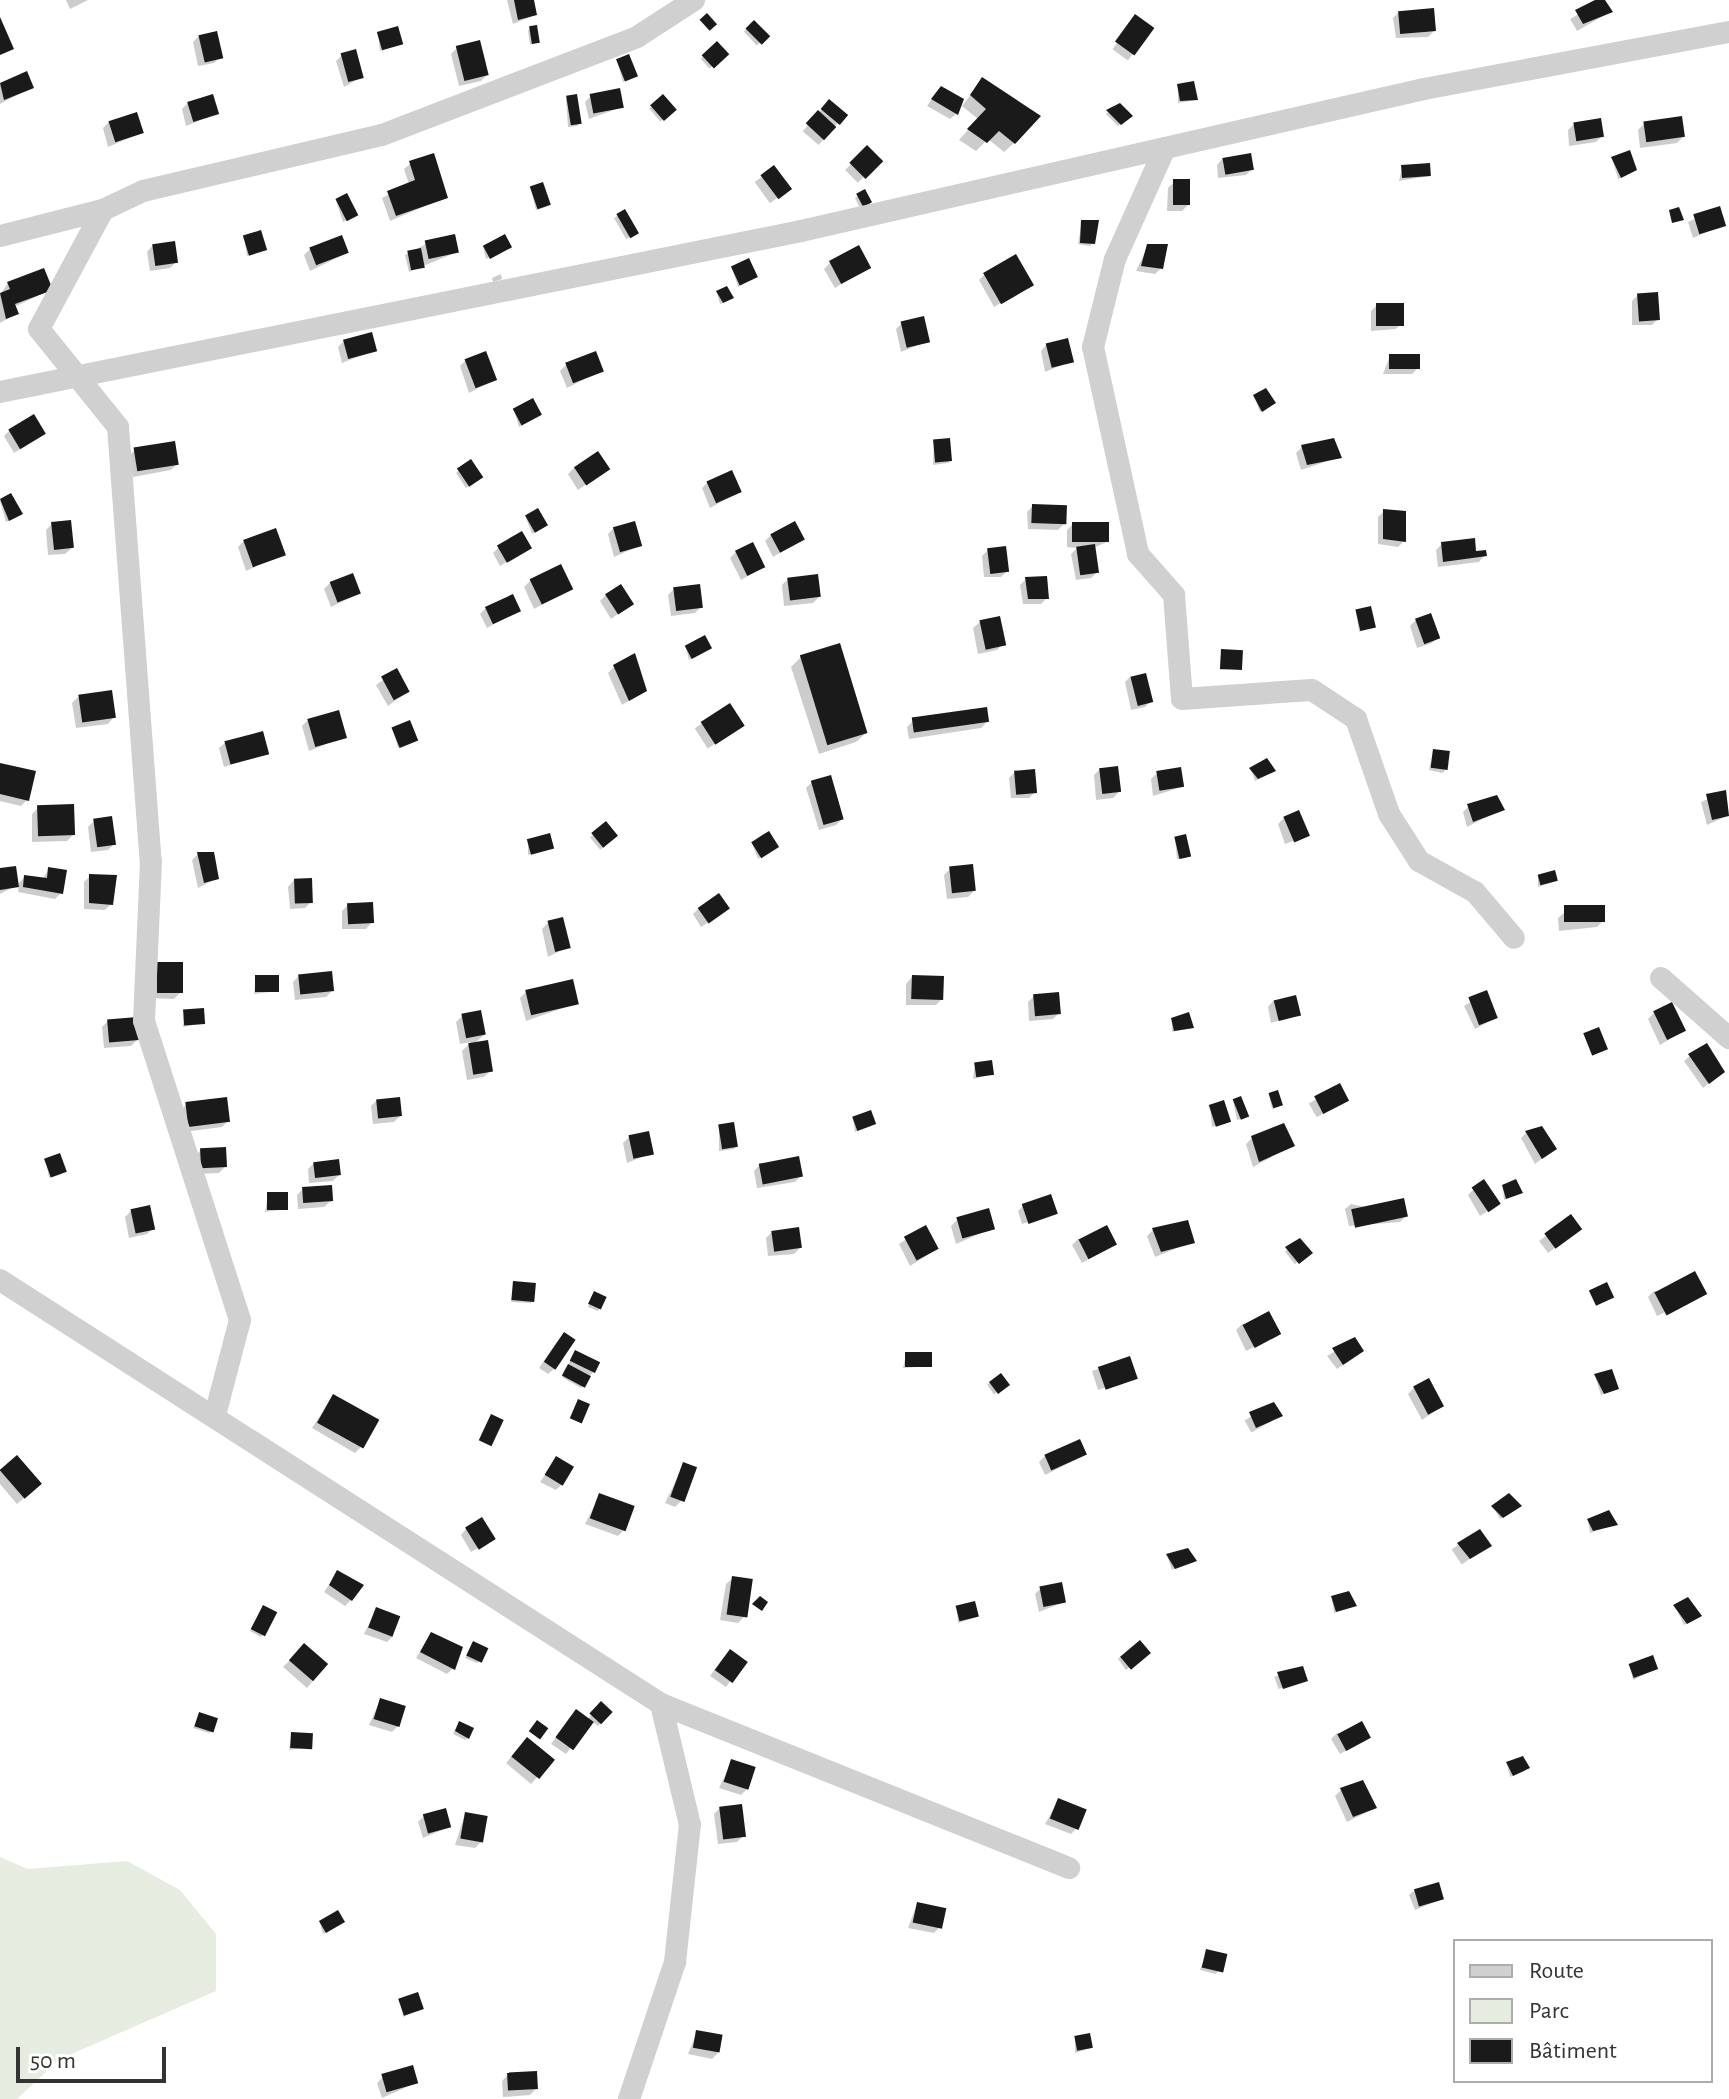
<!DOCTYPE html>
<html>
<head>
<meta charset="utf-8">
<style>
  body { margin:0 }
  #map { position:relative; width:1729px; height:2099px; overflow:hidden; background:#fff; font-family:"Alegreya Sans",sans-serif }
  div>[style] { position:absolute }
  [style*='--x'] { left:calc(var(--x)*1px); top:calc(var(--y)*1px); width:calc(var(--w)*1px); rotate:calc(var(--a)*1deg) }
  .green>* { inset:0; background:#e6ecdf }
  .shadow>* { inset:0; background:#0003; transform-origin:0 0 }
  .building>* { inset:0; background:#1a1a1a; transform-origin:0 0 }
  .minor>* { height:22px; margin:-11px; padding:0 11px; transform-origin:11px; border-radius:11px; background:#d0d0d0 }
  span { translate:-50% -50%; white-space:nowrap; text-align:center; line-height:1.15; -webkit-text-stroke:8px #fff; paint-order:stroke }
  .legend { position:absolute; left:1453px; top:1939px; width:260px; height:144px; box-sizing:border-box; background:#fff; border:2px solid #adadad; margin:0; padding:10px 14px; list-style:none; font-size:24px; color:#333 }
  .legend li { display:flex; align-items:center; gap:16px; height:40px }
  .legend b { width:40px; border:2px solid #adadad }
  .scale { position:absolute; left:16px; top:2047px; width:150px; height:36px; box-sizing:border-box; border:4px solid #333; border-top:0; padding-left:10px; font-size:24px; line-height:28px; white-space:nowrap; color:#333; -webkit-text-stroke:6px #fff; paint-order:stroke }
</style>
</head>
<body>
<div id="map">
  <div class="green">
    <i style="clip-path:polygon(0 1857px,28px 1869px,127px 1861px,180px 1890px,216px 1934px,216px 1991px,60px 2059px,17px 2099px,0 2099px)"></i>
  </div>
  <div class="shadow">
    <i style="clip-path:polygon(66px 0,88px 0,70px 9px)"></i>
    <i style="clip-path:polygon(507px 0,531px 0,535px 15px,513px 24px)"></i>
    <i style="left:1603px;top:0;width:14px;height:38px;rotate:60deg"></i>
    <i style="clip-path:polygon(1399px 12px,1434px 31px,1428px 37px,1396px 38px,1393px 18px)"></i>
    <i style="left:1136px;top:17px;width:19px;height:40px;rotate:36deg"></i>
    <i style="left:754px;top:22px;width:19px;height:14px;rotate:47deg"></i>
    <i style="clip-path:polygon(530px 28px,538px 42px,530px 45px,528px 31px)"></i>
    <i style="clip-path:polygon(378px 34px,401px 43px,380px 51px)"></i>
    <i style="clip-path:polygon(199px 36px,220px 57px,214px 63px,198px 66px,193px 42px)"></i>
    <i style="left:717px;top:44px;width:13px;height:22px;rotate:48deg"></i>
    <i style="clip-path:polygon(457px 48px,487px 75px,481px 81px,459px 86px,451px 54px)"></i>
    <i style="clip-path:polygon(342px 55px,362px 77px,344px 87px,336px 61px)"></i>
    <i style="clip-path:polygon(617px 61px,635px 76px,623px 82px)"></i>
    <i style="clip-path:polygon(26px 74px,32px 87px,0 104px,0 85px)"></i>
    <i style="clip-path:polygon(982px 80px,1014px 143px,1004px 152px,988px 139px,976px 151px,959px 140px,978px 119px,962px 106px)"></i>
    <i style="clip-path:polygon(1178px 86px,1196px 100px,1178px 103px)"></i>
    <i style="clip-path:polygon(935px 94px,956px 114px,950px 119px,927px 106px)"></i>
    <i style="clip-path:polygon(591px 96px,622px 107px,589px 119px,585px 102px)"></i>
    <i style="left:663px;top:97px;width:17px;height:18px;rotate:50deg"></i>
    <i style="clip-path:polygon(566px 98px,580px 123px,577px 126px,568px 127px)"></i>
    <i style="left:829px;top:101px;width:21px;height:40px;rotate:41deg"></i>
    <i style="clip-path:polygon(188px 103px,216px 114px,186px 126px,182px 109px)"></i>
    <i style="clip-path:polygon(1119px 105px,1130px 116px,1118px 126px,1106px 114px)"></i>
    <i style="clip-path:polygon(109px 122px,141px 133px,108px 147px,103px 128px)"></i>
    <i style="clip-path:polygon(1574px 124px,1602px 136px,1596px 142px,1569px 146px,1568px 130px)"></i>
    <i style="clip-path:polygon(1644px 124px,1683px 137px,1677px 143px,1640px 148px,1638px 130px)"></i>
    <i style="left:867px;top:148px;width:18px;height:31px;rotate:45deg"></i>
    <i style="clip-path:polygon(1223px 158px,1252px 169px,1246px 175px,1218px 178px,1217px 165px)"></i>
    <i style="clip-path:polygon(1612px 158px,1635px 170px,1618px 179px)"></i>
    <i style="clip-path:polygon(411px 163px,446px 197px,390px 221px,382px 198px,409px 184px,404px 169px)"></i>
    <i style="left:774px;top:168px;width:26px;height:24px;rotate:54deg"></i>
    <i style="clip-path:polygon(1402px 168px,1429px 176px,1399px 181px)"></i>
    <i style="clip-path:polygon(1174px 182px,1188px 205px,1182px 211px,1167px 211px,1168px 188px)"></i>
    <i style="clip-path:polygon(531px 189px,549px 204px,546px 207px,536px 210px)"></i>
    <i style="clip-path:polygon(864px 192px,867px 204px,860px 208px,855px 198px)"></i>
    <i style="clip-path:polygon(336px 201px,353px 217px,343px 222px)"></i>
    <i style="clip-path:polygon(1719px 208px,1723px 225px,1693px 238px,1688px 222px)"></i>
    <i style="clip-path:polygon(624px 212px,634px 235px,626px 239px,614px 218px)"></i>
    <i style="clip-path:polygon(1082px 222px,1093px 243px,1090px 246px,1078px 244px)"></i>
    <i style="clip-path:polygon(244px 237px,264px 249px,247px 256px)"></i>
    <i style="clip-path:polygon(426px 244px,457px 252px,409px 272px,405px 255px)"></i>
    <i style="clip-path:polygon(153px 245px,176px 262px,170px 268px,150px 271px,147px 252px)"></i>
    <i style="clip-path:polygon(483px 246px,509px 247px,486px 259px)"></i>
    <i style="clip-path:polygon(1148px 246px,1161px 268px,1155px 274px,1136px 271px)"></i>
    <i style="clip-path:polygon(310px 249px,347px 253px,310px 271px,304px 255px)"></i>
    <i style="clip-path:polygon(830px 263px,868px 267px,835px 288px,824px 269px)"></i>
    <i style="clip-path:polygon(732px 268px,753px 279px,738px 287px)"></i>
    <i style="clip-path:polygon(501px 274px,502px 279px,493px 282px,492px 278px)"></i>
    <i style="clip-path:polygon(985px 274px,1031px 284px,994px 307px,979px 280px)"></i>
    <i style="clip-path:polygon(8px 283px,50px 290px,14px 307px,16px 314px,0 323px,0 295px)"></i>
    <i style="clip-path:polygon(717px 293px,729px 300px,720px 304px)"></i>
    <i style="clip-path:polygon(1638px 295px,1658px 319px,1652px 325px,1632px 325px,1632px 301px)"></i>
    <i style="clip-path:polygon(1377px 305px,1402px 323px,1396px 329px,1371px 331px,1371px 311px)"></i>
    <i style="clip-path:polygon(902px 323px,928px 341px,901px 352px,896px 329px)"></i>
    <i style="clip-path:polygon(344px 341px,375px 350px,342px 363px,338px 347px)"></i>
    <i style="clip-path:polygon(1047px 344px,1071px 361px,1045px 372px,1041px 351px)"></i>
    <i style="clip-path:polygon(1390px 356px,1418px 368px,1412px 374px,1383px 374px)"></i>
    <i style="clip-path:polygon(466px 360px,494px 380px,469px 393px,460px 366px)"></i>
    <i style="clip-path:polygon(566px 365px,601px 371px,567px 388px,560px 371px)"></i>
    <i style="clip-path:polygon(1254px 396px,1271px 405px,1260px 412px)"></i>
    <i style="clip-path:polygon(514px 410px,537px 417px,519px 427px)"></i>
    <i style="clip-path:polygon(10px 430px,43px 434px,14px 453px,4px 436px)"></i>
    <i style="clip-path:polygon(934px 442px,950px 461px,948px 463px,933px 465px)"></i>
    <i style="clip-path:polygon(1302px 447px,1340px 457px,1301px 470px,1296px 453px)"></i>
    <i style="clip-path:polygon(135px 450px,177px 464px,171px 470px,133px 477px,129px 456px)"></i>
    <i style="clip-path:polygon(470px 462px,478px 479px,466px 488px,456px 473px)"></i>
    <i style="clip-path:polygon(574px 468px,608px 469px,578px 490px,568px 474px)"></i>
    <i style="clip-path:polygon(708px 482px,739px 492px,710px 508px,702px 488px)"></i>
    <i style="clip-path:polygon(10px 496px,18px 516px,6px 522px,0 501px)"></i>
    <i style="clip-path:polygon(1033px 506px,1064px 524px,1058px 530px,1028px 529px,1027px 512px)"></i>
    <i style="clip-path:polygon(1384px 511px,1404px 541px,1398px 547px,1378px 544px,1378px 517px)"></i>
    <i style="clip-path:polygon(526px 518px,544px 527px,532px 534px)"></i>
    <i style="clip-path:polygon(52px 524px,72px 548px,65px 554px,48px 555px,46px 530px)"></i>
    <i style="clip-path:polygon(1073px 524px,1107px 542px,1093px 548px,1097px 572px,1091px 578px,1076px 580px,1071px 554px,1077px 548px,1067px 547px,1067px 530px)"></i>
    <i style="clip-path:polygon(614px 528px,639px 546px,614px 557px,608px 534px)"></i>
    <i style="clip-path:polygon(771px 535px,802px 539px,773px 557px,765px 541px)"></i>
    <i style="clip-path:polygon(244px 541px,283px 554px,246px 571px,238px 547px)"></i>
    <i style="clip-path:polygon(1442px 544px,1474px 553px,1485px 555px,1479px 562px,1438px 567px,1436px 550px)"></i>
    <i style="clip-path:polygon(499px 547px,529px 548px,500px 566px,493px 553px)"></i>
    <i style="clip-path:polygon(988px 550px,1007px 571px,1001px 577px,984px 577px,982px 556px)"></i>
    <i style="clip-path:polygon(736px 552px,763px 567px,741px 580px,730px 558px)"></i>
    <i style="clip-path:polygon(788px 579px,819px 597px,813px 603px,784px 606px,782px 585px)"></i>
    <i style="clip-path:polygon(1026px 579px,1047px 598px,1041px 604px,1023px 604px,1020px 585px)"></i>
    <i style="clip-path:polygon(530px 581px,571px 589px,534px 609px,524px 587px)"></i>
    <i style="clip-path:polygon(330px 583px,358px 594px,331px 607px,324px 589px)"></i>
    <i style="clip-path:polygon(674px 589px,701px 607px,695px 613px,671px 616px,668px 595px)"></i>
    <i style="clip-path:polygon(606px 595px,631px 604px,611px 619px,600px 601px)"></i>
    <i style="clip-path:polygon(486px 608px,518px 610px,487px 628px,480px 614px)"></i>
    <i style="clip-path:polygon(1356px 612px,1374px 626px,1359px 632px)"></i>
    <i style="clip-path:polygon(1416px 620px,1438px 637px,1432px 643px,1417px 648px,1410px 626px)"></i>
    <i style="clip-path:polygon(980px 622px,1003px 644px,997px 650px,978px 654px,973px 628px)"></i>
    <i style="clip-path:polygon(686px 648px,707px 650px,689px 660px)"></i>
    <i style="clip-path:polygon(1222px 651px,1241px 668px,1220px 670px)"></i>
    <i style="clip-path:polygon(801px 657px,866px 733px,856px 742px,819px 754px,791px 667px)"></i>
    <i style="clip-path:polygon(614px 667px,645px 691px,622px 705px,608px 673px)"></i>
    <i style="clip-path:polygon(396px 671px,407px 692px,388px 706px,376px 685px)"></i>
    <i style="clip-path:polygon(1131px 676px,1151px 701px,1145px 707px,1131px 710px,1125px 682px)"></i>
    <i style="clip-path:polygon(78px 697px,114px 717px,108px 724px,76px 728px,72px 703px)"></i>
    <i style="left:729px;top:706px;width:24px;height:41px;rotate:57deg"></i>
    <i style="clip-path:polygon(308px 720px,344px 737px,309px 751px,302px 726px)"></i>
    <i style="clip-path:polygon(913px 721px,987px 722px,981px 728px,909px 739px,907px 727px)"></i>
    <i style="clip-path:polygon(393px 730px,413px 742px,398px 748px)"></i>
    <i style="clip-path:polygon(226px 742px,266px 753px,224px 767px,219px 748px)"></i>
    <i style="clip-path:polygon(1433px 751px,1445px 771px,1442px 773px,1429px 770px)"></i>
    <i style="clip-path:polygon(0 765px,27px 800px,21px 806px,0 801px)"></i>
    <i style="clip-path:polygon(1100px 769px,1119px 792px,1113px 798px,1096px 800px,1094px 775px)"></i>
    <i style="clip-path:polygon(1251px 769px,1271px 773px,1255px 781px)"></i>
    <i style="clip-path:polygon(1015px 772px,1035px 792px,1029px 798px,1011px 798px,1009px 778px)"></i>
    <i style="clip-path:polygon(1157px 773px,1182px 787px,1153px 796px,1151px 779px)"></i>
    <i style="clip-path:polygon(812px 782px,842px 819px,836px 825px,819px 830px,806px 788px)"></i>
    <i style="clip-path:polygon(1724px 792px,1729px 815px,1707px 825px,1701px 802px)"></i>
    <i style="clip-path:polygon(1469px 806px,1502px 809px,1467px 827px,1463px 812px)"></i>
    <i style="clip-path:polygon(38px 808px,73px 835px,67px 841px,32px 842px,32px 814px)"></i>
    <i style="clip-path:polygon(1284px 818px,1307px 836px,1285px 844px,1278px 824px)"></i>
    <i style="clip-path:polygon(94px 821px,114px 844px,108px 850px,91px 852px,88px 827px)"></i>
    <i style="left:606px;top:824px;width:16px;height:21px;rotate:50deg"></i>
    <i style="clip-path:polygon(1175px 838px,1189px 855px,1186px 858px,1177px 859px)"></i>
    <i style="clip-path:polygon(528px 841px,552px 847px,528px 855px)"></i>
    <i style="clip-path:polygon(752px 843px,774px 849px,758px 859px)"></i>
    <i style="clip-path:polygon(198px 854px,217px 878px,198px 888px,192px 860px)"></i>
    <i style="clip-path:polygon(49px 869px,61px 893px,55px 899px,18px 892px,19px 884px,0 894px,0 870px,17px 885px,25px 877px,42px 880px)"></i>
    <i style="clip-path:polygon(950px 869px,974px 891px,968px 897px,947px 899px,944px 875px)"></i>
    <i style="clip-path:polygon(1538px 875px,1556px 881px,1538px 887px)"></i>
    <i style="clip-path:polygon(90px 876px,111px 904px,105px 910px,84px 909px,84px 882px)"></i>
    <i style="clip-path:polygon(294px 880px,311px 902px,305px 908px,290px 909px,288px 887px)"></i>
    <i style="clip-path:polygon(348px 905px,372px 922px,366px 929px,342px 929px,342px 911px)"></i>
    <i style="clip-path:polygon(699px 908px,721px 914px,701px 927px,693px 914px)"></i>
    <i style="clip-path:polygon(1565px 912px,1603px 921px,1597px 927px,1559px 931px,1558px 918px)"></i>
    <i style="clip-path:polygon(548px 923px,568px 947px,548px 957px,542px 929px)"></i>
    <i style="clip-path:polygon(152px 970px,180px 993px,174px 999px,152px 998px)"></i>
    <i style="clip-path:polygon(299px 976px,332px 991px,326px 997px,295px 1000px,293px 982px)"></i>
    <i style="clip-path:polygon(256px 977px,278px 991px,254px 994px)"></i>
    <i style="clip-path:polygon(912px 977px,942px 999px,936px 1005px,906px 1005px,906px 984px)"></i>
    <i style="clip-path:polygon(526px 992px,577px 1003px,526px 1021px,520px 998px)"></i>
    <i style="clip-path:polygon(1486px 993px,1496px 1018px,1475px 1029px,1464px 1006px)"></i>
    <i style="clip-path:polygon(1034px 996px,1059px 1013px,1053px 1019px,1029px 1021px,1028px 1002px)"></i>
    <i style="clip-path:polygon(1274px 1000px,1299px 1014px,1271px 1023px,1268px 1007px)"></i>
    <i style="clip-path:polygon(184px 1012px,203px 1023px,183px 1027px)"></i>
    <i style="clip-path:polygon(1654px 1013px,1684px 1031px,1660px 1045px,1648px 1019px)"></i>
    <i style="clip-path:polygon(462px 1016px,484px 1035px,475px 1043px,490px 1071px,484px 1077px,467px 1080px,462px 1051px,471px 1042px,460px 1044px,456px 1022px)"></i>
    <i style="clip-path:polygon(1172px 1020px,1192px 1028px,1172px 1032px)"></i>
    <i style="clip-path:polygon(108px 1021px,137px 1040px,131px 1046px,104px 1048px,102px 1027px)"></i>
    <i style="clip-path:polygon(1585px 1035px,1606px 1049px,1592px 1056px)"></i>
    <i style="clip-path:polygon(1690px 1056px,1716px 1077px,1703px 1088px,1684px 1061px)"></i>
    <i style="clip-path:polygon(975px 1064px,992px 1074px,973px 1079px)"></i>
    <i style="left:1339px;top:1086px;width:16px;height:35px;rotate:60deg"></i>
    <i style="clip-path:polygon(1269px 1094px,1281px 1105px,1278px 1107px,1272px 1109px)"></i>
    <i style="clip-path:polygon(377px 1100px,400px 1116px,394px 1122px,373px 1124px,371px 1106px)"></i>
    <i style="clip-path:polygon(1233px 1101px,1247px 1116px,1245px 1118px,1237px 1120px)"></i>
    <i style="clip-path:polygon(186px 1105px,228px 1121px,222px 1127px,184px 1132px,180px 1111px)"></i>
    <i style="clip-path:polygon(1210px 1106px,1229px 1121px,1212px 1127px)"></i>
    <i style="clip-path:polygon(853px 1119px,871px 1126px,855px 1132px)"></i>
    <i style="clip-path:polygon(719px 1127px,736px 1147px,734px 1149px,719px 1151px)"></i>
    <i style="clip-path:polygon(1526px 1133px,1554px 1149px,1535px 1164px,1521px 1138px)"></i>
    <i style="clip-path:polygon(629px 1137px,652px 1153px,627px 1163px,623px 1143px)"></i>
    <i style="clip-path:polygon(1252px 1138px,1292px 1146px,1253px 1167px,1246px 1144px)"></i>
    <i style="clip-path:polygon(201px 1150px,225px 1167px,219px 1173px,196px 1174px,195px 1156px)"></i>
    <i style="clip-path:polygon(46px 1160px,62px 1174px,49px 1178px)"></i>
    <i style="clip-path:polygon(314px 1163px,339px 1175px,333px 1181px,309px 1183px,308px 1169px)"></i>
    <i style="clip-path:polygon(760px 1165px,801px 1176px,795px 1182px,757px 1188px,754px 1171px)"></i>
    <i style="clip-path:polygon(1503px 1187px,1521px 1193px,1504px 1200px)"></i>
    <i style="clip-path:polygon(303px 1189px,331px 1201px,324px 1207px,298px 1209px,297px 1195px)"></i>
    <i style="clip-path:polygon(1474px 1189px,1499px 1204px,1480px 1216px,1468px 1195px)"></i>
    <i style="clip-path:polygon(268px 1194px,287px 1209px,265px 1212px)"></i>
    <i style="clip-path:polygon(1351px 1204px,1406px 1216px,1400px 1222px,1349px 1226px,1345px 1209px)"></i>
    <i style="clip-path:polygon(1024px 1205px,1056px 1214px,1022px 1224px,1018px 1211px)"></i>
    <i style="clip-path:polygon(131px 1211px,153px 1228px,147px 1234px,129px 1238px,125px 1217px)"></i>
    <i style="left:1571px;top:1217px;width:15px;height:40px;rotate:53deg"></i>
    <i style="clip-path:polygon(957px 1220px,993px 1228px,956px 1244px,951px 1226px)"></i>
    <i style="clip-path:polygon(925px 1227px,937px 1249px,910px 1266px,899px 1244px)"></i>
    <i style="clip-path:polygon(1153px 1230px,1192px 1242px,1155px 1257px,1147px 1236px)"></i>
    <i style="clip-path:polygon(772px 1232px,800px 1248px,794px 1254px,768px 1256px,766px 1238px)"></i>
    <i style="clip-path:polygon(1078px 1239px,1115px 1244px,1082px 1263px,1072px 1245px)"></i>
    <i style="left:1300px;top:1240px;width:16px;height:19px;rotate:52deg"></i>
    <i style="clip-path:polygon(514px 1283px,533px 1300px,531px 1303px,511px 1302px)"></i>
    <i style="clip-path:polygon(1654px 1291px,1704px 1294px,1657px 1316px,1648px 1297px)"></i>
    <i style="clip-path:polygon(592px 1296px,605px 1298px,598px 1311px,588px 1307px)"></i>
    <i style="clip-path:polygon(1242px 1324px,1279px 1334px,1246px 1351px,1236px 1330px)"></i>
    <i style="clip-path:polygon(558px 1340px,554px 1369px,548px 1374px,539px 1368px)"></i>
    <i style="clip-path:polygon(1354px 1340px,1356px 1356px,1337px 1369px,1327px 1356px)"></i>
    <i style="clip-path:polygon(906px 1354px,930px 1366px,903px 1368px)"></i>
    <i style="clip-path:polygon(573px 1355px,593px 1372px,581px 1388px,562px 1377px)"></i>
    <i style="left:1129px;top:1359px;width:20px;height:39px;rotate:72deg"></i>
    <i style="left:1001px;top:1375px;width:12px;height:17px;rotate:55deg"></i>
    <i style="clip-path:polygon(1595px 1376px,1617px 1389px,1601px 1395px)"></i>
    <i style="clip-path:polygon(1414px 1388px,1442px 1406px,1422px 1420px,1408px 1394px)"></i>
    <i style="clip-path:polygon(333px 1396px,361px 1447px,355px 1453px,312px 1428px)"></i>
    <i style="left:1273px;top:1404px;width:14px;height:33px;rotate:60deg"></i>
    <i style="clip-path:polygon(1085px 1455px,1045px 1475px,1039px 1462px,1045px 1456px)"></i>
    <i style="clip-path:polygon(17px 1458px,33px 1490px,17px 1504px,0 1484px,0 1472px)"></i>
    <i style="clip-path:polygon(556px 1459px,561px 1485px,556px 1490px,540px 1482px)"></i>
    <i style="clip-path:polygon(684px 1464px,681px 1501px,675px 1507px,665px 1503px)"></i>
    <i style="clip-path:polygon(600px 1495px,624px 1530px,618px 1536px,585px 1524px)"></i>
    <i style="clip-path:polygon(1493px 1507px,1517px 1508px,1500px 1519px)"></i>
    <i style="clip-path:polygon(1588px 1521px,1616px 1524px,1590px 1533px)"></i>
    <i style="clip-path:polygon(466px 1529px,490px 1541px,471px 1552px,461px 1535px)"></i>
    <i style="left:1479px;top:1531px;width:18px;height:33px;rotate:56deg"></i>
    <i style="clip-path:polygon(1167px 1556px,1194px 1561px,1172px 1570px)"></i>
    <i style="clip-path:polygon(337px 1573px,351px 1600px,345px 1606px,324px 1592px)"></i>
    <i style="clip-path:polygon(733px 1578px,744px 1617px,738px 1623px,720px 1620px,726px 1584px)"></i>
    <i style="clip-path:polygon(1041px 1588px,1064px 1602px,1039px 1612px,1035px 1594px)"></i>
    <i style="clip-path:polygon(1332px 1598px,1355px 1606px,1334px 1613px)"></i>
    <i style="clip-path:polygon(1675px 1606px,1698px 1618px,1684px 1625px)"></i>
    <i style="clip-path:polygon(957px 1608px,977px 1617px,958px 1623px)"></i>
    <i style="clip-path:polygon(377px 1609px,393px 1636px,387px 1642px,364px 1634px)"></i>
    <i style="clip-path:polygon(261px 1610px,263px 1635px,261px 1637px,250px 1631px)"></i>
    <i style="clip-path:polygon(431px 1634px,453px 1668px,447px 1674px,416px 1658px)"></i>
    <i style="clip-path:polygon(304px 1646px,312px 1682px,307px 1688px,283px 1667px)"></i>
    <i style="clip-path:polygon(471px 1646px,480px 1661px,477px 1663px,465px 1658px)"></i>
    <i style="clip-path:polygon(1148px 1653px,1126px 1670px,1118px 1659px,1121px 1656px)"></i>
    <i style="clip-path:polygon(724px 1657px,745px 1662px,726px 1687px,710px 1676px)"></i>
    <i style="clip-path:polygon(1630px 1666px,1656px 1669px,1633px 1680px)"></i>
    <i style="left:1301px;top:1668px;width:13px;height:28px;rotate:72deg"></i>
    <i style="clip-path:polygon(380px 1701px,398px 1726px,392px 1732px,369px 1725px)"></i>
    <i style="clip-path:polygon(601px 1704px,610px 1712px,598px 1726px,592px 1721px,566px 1754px,551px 1744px,570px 1718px,587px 1720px)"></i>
    <i style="clip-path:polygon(200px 1714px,212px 1731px,209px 1733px,193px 1728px)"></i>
    <i style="clip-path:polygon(457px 1725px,467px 1738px,465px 1740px,453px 1734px)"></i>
    <i style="clip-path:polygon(1337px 1733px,1368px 1738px,1340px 1754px,1331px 1739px)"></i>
    <i style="clip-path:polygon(292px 1734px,311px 1747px,289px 1750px)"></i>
    <i style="clip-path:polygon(521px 1745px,552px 1760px,531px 1784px,506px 1763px)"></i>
    <i style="clip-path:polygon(732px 1761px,747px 1789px,741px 1795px,719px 1788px)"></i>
    <i style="clip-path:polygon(1507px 1764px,1525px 1770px,1510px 1777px)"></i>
    <i style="clip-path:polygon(1341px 1790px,1375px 1808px,1347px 1822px,1335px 1796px)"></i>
    <i style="clip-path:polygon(1058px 1801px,1077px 1828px,1071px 1834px,1045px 1824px)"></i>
    <i style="clip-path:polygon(720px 1808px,743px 1836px,737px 1842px,718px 1844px,714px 1814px)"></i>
    <i style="clip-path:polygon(465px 1814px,481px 1842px,475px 1848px,455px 1845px)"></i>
    <i style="clip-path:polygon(424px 1816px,449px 1827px,423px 1838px,418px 1822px)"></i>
    <i style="clip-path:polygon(1415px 1890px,1442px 1899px,1415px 1910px,1409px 1895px)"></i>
    <i style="clip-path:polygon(917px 1904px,940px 1927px,934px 1933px,908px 1928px)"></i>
    <i style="clip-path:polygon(320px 1923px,340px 1924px,323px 1934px)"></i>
    <i style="clip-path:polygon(1207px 1951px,1218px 1971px,1216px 1974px,1200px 1970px)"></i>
    <i style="clip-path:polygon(400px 2000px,422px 2008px,403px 2017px)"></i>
    <i style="clip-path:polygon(697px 2032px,718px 2053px,712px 2059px,688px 2054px)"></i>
    <i style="clip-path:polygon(1075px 2038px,1091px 2048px,1075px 2053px)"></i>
    <i style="clip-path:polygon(508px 2075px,536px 2089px,530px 2095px,503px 2097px,502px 2081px)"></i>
    <i style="clip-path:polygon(383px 2077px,416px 2083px,382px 2098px,377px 2083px)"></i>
  </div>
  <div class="building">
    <i style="clip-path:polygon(514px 0,534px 0,537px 15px,518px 20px)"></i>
    <i style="clip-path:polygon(1595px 0,1605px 0,1613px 12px,1583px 24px,1575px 10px)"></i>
    <i style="left:1434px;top:8px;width:23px;height:36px;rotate:85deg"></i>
    <i style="left:707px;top:13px;width:15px;height:10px;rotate:48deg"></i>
    <i style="left:1135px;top:14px;width:24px;height:34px;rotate:36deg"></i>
    <i style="clip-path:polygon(0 17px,14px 49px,0 55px)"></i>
    <i style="left:754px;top:20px;width:23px;height:12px;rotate:45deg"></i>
    <i style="left:537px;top:25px;width:18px;height:8px;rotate:81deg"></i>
    <i style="left:398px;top:26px;width:19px;height:22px;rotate:74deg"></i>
    <i style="left:217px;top:31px;width:28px;height:19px;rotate:77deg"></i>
    <i style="left:480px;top:40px;width:36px;height:25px;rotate:76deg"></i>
    <i style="left:717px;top:41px;width:18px;height:21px;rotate:47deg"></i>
    <i style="left:356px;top:49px;width:30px;height:16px;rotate:75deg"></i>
    <i style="left:629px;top:54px;width:24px;height:14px;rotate:68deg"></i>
    <i style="clip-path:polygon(27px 71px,34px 88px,4px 100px,0 83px)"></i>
    <i style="clip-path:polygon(982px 77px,1041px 116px,1015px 144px,999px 131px,987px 143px,967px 129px,986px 109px,970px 95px)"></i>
    <i style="clip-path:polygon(1194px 81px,1198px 100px,1180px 101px,1177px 84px)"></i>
    <i style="clip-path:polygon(941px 86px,964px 99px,958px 115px,931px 99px)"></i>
    <i style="left:620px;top:88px;width:20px;height:31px;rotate:79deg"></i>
    <i style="left:213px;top:94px;width:21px;height:27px;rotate:73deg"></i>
    <i style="left:577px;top:94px;width:30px;height:11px;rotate:81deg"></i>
    <i style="left:663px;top:94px;width:21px;height:17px;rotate:49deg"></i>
    <i style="left:829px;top:99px;width:25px;height:13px;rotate:40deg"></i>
    <i style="clip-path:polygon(1120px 103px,1133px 116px,1121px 125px,1106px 110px)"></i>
    <i style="left:818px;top:110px;width:25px;height:18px;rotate:43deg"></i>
    <i style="left:137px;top:112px;width:22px;height:30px;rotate:72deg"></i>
    <i style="left:1682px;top:116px;width:21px;height:39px;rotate:82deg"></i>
    <i style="left:1601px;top:118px;width:19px;height:28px;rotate:81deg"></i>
    <i style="left:867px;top:145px;width:23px;height:25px;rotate:45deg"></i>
    <i style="clip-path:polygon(1630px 150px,1637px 170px,1621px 178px,1611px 157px)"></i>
    <i style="clip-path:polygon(434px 153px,448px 198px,396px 216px,387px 191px,415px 180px,409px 161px)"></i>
    <i style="left:1251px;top:153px;width:17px;height:29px;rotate:80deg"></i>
    <i style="left:1430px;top:163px;width:13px;height:29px;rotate:86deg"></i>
    <i style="left:774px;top:165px;width:30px;height:17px;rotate:53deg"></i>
    <i style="left:1190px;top:179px;width:26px;height:17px;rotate:90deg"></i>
    <i style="left:543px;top:182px;width:24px;height:14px;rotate:71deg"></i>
    <i style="left:865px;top:189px;width:15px;height:10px;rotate:62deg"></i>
    <i style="left:347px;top:193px;width:25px;height:13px;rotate:63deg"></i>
    <i style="left:1720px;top:206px;width:21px;height:28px;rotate:73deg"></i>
    <i style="clip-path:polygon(1679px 207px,1684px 220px,1672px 223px,1669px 210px)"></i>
    <i style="left:625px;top:209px;width:28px;height:10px;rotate:60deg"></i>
    <i style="clip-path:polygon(1081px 220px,1099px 220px,1095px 244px,1080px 243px)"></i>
    <i style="left:261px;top:230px;width:21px;height:19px;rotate:73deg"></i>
    <i style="left:455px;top:234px;width:19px;height:31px;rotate:78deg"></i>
    <i style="left:505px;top:234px;width:15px;height:25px;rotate:62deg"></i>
    <i style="left:342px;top:235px;width:19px;height:35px;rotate:69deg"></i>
    <i style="left:175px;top:241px;width:22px;height:23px;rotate:82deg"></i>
    <i style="clip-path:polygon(1147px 244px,1168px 244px,1163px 269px,1141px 266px)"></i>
    <i style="left:859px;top:245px;width:26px;height:34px;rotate:62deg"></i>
    <i style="left:421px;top:248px;width:20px;height:14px;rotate:79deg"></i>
    <i style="left:1016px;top:254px;width:36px;height:38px;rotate:60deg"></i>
    <i style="left:749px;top:258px;width:21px;height:20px;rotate:65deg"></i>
    <i style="clip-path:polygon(44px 268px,53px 290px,15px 304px,19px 314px,6px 319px,0 293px,10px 289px,7px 282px)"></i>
    <i style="clip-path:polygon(727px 286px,734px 298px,723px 303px,716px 291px)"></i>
    <i style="left:1658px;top:292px;width:28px;height:21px;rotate:86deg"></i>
    <i style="left:1376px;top:303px;width:28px;height:23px"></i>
    <i style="left:924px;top:316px;width:27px;height:24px;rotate:77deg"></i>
    <i style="left:372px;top:332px;width:20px;height:30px;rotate:75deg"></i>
    <i style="left:1068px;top:338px;width:25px;height:23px;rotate:76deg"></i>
    <i style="left:486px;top:351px;width:31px;height:23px;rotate:69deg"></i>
    <i style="left:596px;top:351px;width:22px;height:33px;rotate:69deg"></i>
    <i style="left:1389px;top:354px;width:31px;height:15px"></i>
    <i style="clip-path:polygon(1266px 388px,1276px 403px,1262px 412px,1253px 395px)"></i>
    <i style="left:533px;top:398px;width:19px;height:23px;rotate:62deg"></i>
    <i style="left:34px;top:414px;width:23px;height:30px;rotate:59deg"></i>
    <i style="left:950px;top:438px;width:23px;height:17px;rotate:85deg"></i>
    <i style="clip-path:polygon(1334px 438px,1342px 458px,1307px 465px,1301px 445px)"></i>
    <i style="left:175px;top:441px;width:24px;height:42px;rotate:81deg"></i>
    <i style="left:598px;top:451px;width:22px;height:29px;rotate:56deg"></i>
    <i style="left:471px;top:459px;width:22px;height:17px;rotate:56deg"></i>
    <i style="left:732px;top:470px;width:24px;height:28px;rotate:66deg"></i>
    <i style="clip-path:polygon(11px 493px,23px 514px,9px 521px,0 499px)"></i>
    <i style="left:1032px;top:504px;width:35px;height:19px;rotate:2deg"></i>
    <i style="left:538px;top:508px;width:20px;height:15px;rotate:60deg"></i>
    <i style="clip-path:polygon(1383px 509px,1406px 511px,1406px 542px,1383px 539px)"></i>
    <i style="left:71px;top:520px;width:28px;height:20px;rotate:84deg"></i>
    <i style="left:635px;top:521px;width:26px;height:23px;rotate:74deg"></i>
    <i style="left:795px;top:521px;width:21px;height:28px;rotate:62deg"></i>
    <i style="left:1072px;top:522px;width:37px;height:20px"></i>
    <i style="left:276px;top:528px;width:29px;height:35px;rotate:70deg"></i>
    <i style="left:522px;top:531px;width:20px;height:29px;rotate:60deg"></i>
    <i style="clip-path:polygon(1475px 538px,1476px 551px,1486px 550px,1487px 556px,1443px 562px,1441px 542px)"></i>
    <i style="left:753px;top:542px;width:28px;height:20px;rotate:64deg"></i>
    <i style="left:1095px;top:544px;width:29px;height:19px;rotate:82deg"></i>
    <i style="left:1006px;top:546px;width:26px;height:19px;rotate:83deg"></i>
    <i style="left:561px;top:564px;width:28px;height:35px;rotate:64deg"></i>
    <i style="left:353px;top:573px;width:22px;height:25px;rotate:69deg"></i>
    <i style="left:818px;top:574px;width:23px;height:31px;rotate:83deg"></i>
    <i style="clip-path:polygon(1047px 576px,1049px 599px,1028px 599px,1025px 577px)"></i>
    <i style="left:621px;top:584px;width:24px;height:19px;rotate:57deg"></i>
    <i style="left:700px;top:584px;width:24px;height:27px;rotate:83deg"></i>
    <i style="left:513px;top:594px;width:19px;height:31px;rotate:65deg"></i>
    <i style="left:1371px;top:606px;width:22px;height:16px;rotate:77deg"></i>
    <i style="left:1431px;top:613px;width:27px;height:17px;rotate:70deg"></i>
    <i style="left:1000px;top:616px;width:30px;height:21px;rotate:78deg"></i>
    <i style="left:705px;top:635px;width:15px;height:23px;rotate:62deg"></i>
    <i style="left:840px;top:643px;width:94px;height:42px;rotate:73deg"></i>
    <i style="left:1221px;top:649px;width:22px;height:20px;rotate:3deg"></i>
    <i style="clip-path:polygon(635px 653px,647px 691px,629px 701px,613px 665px)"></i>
    <i style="left:397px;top:668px;width:27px;height:18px;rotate:62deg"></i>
    <i style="left:1146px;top:673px;width:30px;height:16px;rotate:76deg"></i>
    <i style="left:112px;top:690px;width:28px;height:34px;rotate:82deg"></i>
    <i style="left:730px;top:703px;width:27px;height:35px;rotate:57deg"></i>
    <i style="left:987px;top:707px;width:15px;height:76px;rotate:82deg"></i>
    <i style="left:339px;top:710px;width:29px;height:33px;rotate:74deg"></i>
    <i style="left:410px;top:720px;width:22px;height:20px;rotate:68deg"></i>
    <i style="left:263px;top:731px;width:24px;height:40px;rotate:75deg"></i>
    <i style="left:1433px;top:749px;width:17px;height:19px;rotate:7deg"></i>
    <i style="clip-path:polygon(1267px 758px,1276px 771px,1258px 779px,1249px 768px)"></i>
    <i style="clip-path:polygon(0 763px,36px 771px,29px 801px,0 794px)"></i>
    <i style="left:1118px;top:766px;width:26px;height:19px;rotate:83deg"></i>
    <i style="left:1181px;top:767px;width:20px;height:25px;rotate:81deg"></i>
    <i style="left:1035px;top:769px;width:24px;height:21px;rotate:85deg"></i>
    <i style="left:831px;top:775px;width:46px;height:21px;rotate:74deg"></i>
    <i style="clip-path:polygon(1726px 790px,1729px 816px,1712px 820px,1706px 794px)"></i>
    <i style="clip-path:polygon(1497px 795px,1505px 810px,1473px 822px,1467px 804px)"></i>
    <i style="left:74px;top:804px;width:31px;height:37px;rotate:88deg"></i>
    <i style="left:1299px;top:810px;width:28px;height:17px;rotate:67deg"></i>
    <i style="left:112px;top:816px;width:29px;height:19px;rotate:82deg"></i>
    <i style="left:606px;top:821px;width:19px;height:19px;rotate:51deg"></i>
    <i style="left:769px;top:831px;width:19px;height:21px;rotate:58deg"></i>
    <i style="left:550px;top:833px;width:16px;height:24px;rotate:75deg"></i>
    <i style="left:1186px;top:834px;width:23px;height:12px;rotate:77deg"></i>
    <i style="clip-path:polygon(197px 852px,214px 852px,219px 879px,204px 883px)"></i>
    <i style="left:973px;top:864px;width:27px;height:24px;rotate:84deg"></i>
    <i style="clip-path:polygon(16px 866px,19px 887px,0 890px,0 868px)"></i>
    <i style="clip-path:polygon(48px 867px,67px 870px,63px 894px,23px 887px,24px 875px,47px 878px)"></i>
    <i style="left:1555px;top:870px;width:11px;height:18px;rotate:75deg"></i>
    <i style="clip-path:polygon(89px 874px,117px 875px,113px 905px,89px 903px)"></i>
    <i style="left:312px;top:878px;width:25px;height:18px;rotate:88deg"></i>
    <i style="left:719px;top:893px;width:19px;height:26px;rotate:55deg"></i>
    <i style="left:373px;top:902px;width:21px;height:26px;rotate:87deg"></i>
    <i style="left:1605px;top:905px;width:17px;height:41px;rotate:90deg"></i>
    <i style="left:563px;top:917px;width:32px;height:16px;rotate:76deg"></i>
    <i style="left:157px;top:962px;width:26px;height:31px"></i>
    <i style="left:332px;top:971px;width:20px;height:34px;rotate:84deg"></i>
    <i style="left:255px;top:975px;width:24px;height:17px"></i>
    <i style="left:912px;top:975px;width:32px;height:24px;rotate:2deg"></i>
    <i style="left:573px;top:979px;width:26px;height:49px;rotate:77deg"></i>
    <i style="left:1487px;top:990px;width:30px;height:20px;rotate:69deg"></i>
    <i style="left:1059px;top:992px;width:22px;height:26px;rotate:85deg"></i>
    <i style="left:1296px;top:995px;width:21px;height:23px;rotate:76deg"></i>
    <i style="left:1672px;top:1002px;width:32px;height:21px;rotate:64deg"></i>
    <i style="left:204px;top:1008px;width:16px;height:21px;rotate:86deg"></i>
    <i style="left:481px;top:1010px;width:25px;height:20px;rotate:79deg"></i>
    <i style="clip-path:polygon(1189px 1012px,1194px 1028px,1174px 1031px,1171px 1018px)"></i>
    <i style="left:137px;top:1017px;width:23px;height:30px;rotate:85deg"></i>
    <i style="left:1599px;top:1027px;width:24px;height:17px;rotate:68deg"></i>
    <i style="left:488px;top:1040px;width:32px;height:20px;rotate:81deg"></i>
    <i style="clip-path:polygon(1707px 1043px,1725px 1072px,1709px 1084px,1688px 1054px)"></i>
    <i style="left:992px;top:1060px;width:15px;height:18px;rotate:82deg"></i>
    <i style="left:1340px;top:1083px;width:20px;height:29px;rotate:63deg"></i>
    <i style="left:1278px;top:1090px;width:16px;height:10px;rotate:72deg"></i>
    <i style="left:1241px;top:1096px;width:22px;height:9px;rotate:68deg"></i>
    <i style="left:227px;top:1097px;width:25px;height:42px;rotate:83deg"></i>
    <i style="left:400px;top:1097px;width:19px;height:24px;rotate:84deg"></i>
    <i style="left:1224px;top:1100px;width:23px;height:16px;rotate:72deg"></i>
    <i style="left:871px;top:1110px;width:15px;height:20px;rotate:70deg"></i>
    <i style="left:734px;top:1122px;width:25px;height:16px;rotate:81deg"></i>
    <i style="clip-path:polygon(1284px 1123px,1295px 1146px,1259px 1162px,1251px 1136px)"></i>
    <i style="clip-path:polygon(1542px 1126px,1557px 1149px,1542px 1159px,1525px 1131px)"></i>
    <i style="left:649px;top:1131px;width:24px;height:21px;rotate:78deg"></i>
    <i style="left:226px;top:1147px;width:20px;height:26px;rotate:87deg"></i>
    <i style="left:60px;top:1153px;width:20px;height:17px;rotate:70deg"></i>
    <i style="left:799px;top:1156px;width:21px;height:41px;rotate:79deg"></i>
    <i style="left:339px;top:1159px;width:16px;height:26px;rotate:83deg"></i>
    <i style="left:1484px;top:1179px;width:30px;height:15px;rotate:56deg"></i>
    <i style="clip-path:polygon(1516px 1179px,1523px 1193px,1506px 1199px,1502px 1185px)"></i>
    <i style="left:332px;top:1185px;width:16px;height:30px;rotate:86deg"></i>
    <i style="left:267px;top:1192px;width:21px;height:18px"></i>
    <i style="left:1051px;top:1194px;width:21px;height:31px;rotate:71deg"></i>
    <i style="left:1404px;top:1198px;width:19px;height:54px;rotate:78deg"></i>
    <i style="left:150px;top:1205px;width:25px;height:20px;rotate:78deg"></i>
    <i style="left:989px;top:1208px;width:22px;height:34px;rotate:74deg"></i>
    <i style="left:1571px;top:1214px;width:19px;height:33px;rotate:54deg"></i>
    <i style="clip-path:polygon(1188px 1220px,1195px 1243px,1161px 1252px,1152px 1228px)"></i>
    <i style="left:926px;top:1225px;width:27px;height:25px;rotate:62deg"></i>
    <i style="left:1107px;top:1225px;width:22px;height:32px;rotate:63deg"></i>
    <i style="left:799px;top:1227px;width:21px;height:28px;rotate:82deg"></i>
    <i style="clip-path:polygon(1300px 1238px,1313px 1253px,1299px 1264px,1285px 1247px)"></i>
    <i style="left:1695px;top:1271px;width:26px;height:46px;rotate:62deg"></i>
    <i style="left:513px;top:1281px;width:23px;height:19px;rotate:5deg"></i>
    <i style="left:1607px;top:1282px;width:17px;height:20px;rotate:65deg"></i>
    <i style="left:594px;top:1291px;width:14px;height:14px;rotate:25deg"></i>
    <i style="left:1269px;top:1311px;width:26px;height:30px;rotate:62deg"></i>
    <i style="left:564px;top:1332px;width:14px;height:36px;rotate:34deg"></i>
    <i style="clip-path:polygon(1355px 1337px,1364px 1351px,1343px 1365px,1332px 1348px)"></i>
    <i style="left:575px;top:1350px;width:28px;height:12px;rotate:26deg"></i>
    <i style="left:905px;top:1352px;width:27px;height:15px"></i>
    <i style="left:1130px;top:1356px;width:24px;height:34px;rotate:71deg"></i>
    <i style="left:568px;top:1364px;width:26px;height:13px;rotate:28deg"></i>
    <i style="clip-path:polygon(1612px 1369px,1619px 1389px,1604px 1394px,1594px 1374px)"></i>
    <i style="left:1001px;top:1373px;width:15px;height:15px;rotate:53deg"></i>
    <i style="left:1429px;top:1378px;width:32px;height:18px;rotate:62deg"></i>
    <i style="left:333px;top:1394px;width:53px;height:33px;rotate:29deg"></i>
    <i style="left:578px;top:1399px;width:13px;height:21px;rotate:23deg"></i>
    <i style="clip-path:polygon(1274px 1402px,1283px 1416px,1256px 1428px,1249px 1412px)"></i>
    <i style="left:491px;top:1414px;width:14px;height:29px;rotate:25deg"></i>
    <i style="left:1080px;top:1439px;width:17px;height:39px;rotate:66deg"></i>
    <i style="left:17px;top:1455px;width:38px;height:23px;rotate:49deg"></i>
    <i style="left:556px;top:1456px;width:21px;height:22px;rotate:31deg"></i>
    <i style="left:683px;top:1462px;width:15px;height:37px;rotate:20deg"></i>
    <i style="left:599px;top:1493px;width:38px;height:27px;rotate:20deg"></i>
    <i style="clip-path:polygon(1509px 1493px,1522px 1506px,1503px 1518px,1491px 1506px)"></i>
    <i style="clip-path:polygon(1609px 1510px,1618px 1525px,1593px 1531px,1587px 1519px)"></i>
    <i style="left:482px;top:1517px;width:26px;height:20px;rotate:58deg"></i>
    <i style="clip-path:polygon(1480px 1529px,1492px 1546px,1470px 1559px,1457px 1543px)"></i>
    <i style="clip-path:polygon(1188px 1548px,1197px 1561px,1175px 1569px,1166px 1554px)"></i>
    <i style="clip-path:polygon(337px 1570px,364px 1585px,352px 1601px,329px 1585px)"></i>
    <i style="left:732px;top:1576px;width:21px;height:39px;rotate:8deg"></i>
    <i style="left:1062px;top:1582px;width:21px;height:23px;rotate:79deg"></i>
    <i style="clip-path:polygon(1349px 1591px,1357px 1606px,1336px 1612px,1331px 1596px)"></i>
    <i style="clip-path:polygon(760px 1596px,768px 1602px,762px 1611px,752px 1604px)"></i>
    <i style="clip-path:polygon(1688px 1597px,1702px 1616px,1687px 1624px,1673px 1605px)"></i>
    <i style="left:975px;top:1601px;width:16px;height:20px;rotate:76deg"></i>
    <i style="left:263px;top:1605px;width:16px;height:27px;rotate:27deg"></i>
    <i style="left:376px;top:1607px;width:26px;height:22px;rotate:21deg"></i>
    <i style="clip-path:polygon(431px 1632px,463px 1647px,455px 1670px,420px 1652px)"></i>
    <i style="left:1140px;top:1640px;width:17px;height:26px;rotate:50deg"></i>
    <i style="left:473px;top:1641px;width:17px;height:16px;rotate:25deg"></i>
    <i style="left:304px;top:1643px;width:32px;height:23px;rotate:41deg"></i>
    <i style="left:730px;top:1649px;width:22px;height:26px;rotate:36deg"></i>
    <i style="left:1653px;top:1655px;width:15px;height:26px;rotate:70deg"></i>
    <i style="clip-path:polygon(1303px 1666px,1308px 1681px,1283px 1689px,1277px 1672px)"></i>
    <i style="left:380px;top:1698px;width:27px;height:22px;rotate:17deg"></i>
    <i style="left:601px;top:1701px;width:16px;height:17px;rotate:43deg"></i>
    <i style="left:576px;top:1709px;width:22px;height:35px;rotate:36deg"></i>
    <i style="left:199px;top:1712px;width:20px;height:15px;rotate:18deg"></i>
    <i style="left:537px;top:1720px;width:14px;height:14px;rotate:36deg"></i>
    <i style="clip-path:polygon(459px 1721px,474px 1728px,469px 1739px,455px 1731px)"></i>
    <i style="left:1362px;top:1721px;width:19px;height:28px;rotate:62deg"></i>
    <i style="left:291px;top:1732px;width:22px;height:16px;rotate:3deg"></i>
    <i style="left:527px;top:1737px;width:36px;height:25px;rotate:39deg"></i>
    <i style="clip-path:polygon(1523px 1756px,1530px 1768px,1513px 1776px,1506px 1762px)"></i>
    <i style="left:731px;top:1759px;width:26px;height:24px;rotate:18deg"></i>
    <i style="clip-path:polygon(1363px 1780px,1377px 1808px,1353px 1817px,1340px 1788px)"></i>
    <i style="left:1058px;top:1798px;width:31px;height:22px;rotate:22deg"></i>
    <i style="left:742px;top:1804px;width:33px;height:23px;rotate:83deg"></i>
    <i style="left:446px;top:1808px;width:20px;height:24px;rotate:75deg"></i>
    <i style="left:465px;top:1812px;width:23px;height:27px;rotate:10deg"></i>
    <i style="left:1439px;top:1882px;width:18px;height:26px;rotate:74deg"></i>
    <i style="left:917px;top:1902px;width:30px;height:21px;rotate:12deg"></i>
    <i style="left:338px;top:1910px;width:14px;height:22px;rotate:60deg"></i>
    <i style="left:1206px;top:1949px;width:22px;height:19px;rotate:13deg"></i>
    <i style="left:418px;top:1992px;width:18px;height:21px;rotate:71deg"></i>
    <i style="left:696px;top:2030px;width:27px;height:18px;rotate:10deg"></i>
    <i style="left:1090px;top:2033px;width:15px;height:16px;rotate:79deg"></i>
    <i style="left:413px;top:2065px;width:19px;height:33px;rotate:74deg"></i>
    <i style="left:537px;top:2071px;width:18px;height:30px;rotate:87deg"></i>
  </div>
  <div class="minor">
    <i style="--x:1165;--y:148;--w:122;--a:114.2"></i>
    <i style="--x:1115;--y:259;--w:91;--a:104"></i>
    <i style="--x:1093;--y:347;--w:212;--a:77.7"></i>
    <i style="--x:1138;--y:554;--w:55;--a:48.7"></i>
    <i style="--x:1174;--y:595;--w:104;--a:85.6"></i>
    <i style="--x:1182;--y:699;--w:130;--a:-4"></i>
    <i style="--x:1312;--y:690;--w:53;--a:33.4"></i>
    <i style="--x:1356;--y:719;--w:101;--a:70.8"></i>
    <i style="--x:1389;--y:814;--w:56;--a:57.4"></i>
    <i style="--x:1419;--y:861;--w:64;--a:29"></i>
    <i style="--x:1475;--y:892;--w:60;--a:49.7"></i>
    <i style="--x:103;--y:210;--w:135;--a:118.3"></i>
    <i style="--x:39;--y:329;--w:126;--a:51.1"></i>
    <i style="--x:118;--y:427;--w:435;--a:85.7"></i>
    <i style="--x:151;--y:861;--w:160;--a:92.5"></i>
    <i style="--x:144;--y:1021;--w:314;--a:72.2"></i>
    <i style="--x:240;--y:1320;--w:98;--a:104.7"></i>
    <i style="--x:0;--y:236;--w:106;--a:-14.2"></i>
    <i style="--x:103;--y:210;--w:44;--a:-25.4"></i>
    <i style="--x:143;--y:191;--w:245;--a:-13.2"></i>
    <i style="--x:382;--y:135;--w:273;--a:-21"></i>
    <i style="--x:637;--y:37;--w:68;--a:-33"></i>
    <i style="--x:0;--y:392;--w:817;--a:-11.36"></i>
    <i style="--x:801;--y:231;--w:639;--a:-12.84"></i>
    <i style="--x:1424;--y:89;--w:310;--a:-10.6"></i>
    <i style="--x:1661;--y:978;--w:91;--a:41.4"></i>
    <i style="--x:0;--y:1280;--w:785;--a:32.68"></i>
    <i style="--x:661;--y:1704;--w:440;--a:21.9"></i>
    <i style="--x:629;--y:2099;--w:145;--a:-71.4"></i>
    <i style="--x:675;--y:1962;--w:138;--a:-83.8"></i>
    <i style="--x:690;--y:1825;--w:124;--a:-103.5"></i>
  </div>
  <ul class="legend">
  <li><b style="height:10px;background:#d0d0d0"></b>Route</li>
  <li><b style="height:22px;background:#e6ecdf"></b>Parc</li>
  <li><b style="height:22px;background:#1a1a1a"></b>Bâtiment</li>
  </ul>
  <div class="scale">50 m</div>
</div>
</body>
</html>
